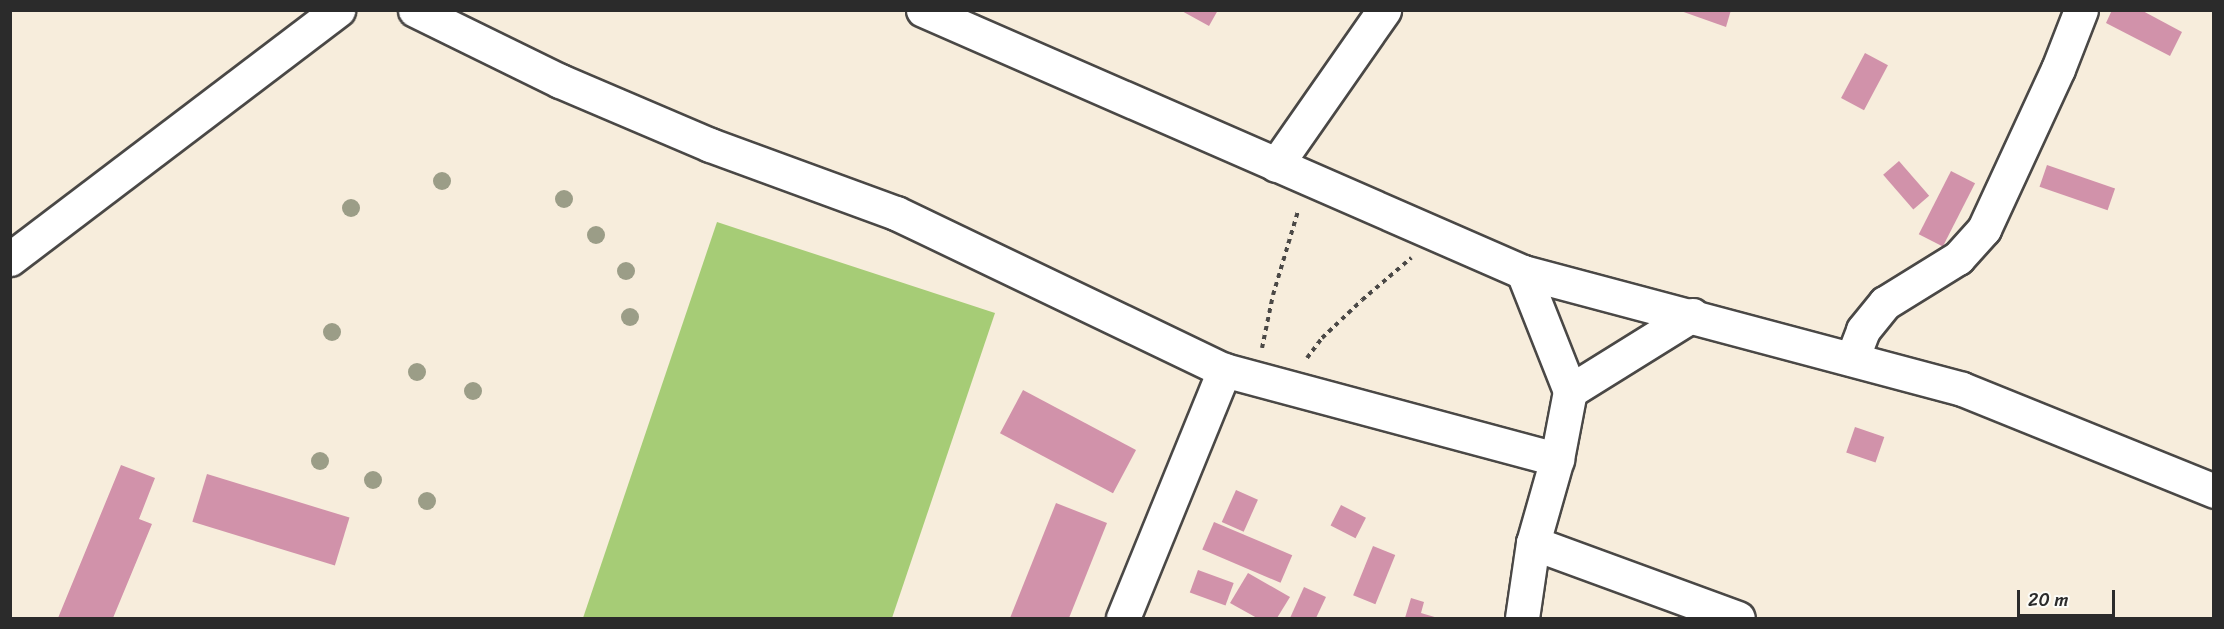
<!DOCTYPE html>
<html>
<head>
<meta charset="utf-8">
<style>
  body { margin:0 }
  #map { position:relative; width:2224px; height:629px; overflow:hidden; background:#f7eddc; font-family:Sriracha,sans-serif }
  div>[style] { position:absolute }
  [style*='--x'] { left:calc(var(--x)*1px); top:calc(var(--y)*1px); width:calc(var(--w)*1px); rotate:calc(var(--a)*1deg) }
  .green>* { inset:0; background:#a6cc76 }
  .building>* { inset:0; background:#d192aa; transform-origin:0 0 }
  .path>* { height:4px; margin-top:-2px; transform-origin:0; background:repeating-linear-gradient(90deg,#4a4846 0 4.5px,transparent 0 9px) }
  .roads { filter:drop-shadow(2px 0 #4a4846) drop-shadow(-2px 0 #4a4846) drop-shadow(0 2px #4a4846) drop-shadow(0 -2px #4a4846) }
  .minor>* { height:33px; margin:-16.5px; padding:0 16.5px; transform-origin:16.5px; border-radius:16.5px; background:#fff }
  .tertiary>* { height:33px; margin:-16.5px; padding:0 16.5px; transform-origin:16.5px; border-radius:16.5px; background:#fff }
  .trees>* { width:18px; height:18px; margin:-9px; border-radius:50%; background:#9b9d87 }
  span { translate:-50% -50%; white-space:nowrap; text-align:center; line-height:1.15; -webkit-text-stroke:4.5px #fdfcf7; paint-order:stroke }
  .frame { position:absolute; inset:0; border:12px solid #2b2b2b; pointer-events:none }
  .scale { position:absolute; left:2017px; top:590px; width:98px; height:27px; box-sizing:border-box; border:3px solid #2b2b2b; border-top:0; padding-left:8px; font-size:18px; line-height:21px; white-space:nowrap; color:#2b2b2b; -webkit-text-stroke:4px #fdfcf7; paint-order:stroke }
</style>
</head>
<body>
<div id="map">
  <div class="green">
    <i style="clip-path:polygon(717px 222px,995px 313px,892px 618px,583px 618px)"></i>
  </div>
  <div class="building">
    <i style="clip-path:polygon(1180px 10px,1218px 10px,1209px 26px)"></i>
    <i style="clip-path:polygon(1678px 10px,1731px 10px,1726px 27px)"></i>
    <i style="clip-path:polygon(2112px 10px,2141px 10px,2182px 32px,2170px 56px,2106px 23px)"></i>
    <i style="left:1865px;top:53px;width:26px;height:51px;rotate:28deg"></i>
    <i style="left:1899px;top:161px;width:46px;height:21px;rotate:49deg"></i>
    <i style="left:2047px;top:165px;width:72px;height:23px;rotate:19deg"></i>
    <i style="left:1951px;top:171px;width:27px;height:71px;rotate:27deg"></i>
    <i style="left:1023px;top:390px;width:128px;height:49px;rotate:28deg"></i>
    <i style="left:1855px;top:427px;width:31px;height:27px;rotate:19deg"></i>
    <i style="clip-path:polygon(121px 465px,155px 478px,139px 519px,152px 524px,113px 618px,58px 618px)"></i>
    <i style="left:207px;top:474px;width:149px;height:50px;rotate:17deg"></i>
    <i style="left:1236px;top:490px;width:24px;height:35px;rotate:24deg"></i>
    <i style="clip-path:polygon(1056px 503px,1107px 523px,1069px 618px,1010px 618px)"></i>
    <i style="left:1341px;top:505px;width:28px;height:23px;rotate:27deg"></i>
    <i style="left:1214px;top:522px;width:85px;height:30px;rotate:23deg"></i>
    <i style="left:1373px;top:546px;width:24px;height:53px;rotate:22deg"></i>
    <i style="left:1198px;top:570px;width:38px;height:24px;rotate:20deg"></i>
    <i style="clip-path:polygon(1248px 573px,1290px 597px,1277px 618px,1257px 618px,1230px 603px)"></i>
    <i style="clip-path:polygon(1304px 587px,1326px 597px,1316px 618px,1290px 618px)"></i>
    <i style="clip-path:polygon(1411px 598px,1424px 602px,1421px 613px,1438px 618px,1405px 618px)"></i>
  </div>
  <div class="path">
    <i style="--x:1262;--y:348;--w:54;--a:-78.3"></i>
    <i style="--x:1273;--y:295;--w:88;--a:-73.4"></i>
    <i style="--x:1307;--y:358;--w:25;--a:-53"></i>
    <i style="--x:1322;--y:338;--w:55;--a:-43.5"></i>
    <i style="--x:1362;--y:300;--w:65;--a:-40.6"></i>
  </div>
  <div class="roads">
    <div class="minor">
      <i style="--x:415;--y:10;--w:161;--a:26.1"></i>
      <i style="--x:560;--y:81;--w:163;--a:23.1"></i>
      <i style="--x:710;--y:145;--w:198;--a:20.1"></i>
      <i style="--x:896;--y:213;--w:364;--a:25.6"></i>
      <i style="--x:1224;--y:370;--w:345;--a:15"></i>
      <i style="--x:923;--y:10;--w:655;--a:23.59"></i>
      <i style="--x:1523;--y:272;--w:454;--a:14.9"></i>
      <i style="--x:1962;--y:389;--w:272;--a:22"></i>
      <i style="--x:1276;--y:165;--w:189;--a:-55.1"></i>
      <i style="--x:1852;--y:359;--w:31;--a:-69"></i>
      <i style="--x:1863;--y:330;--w:35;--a:-51"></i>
      <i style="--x:1885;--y:303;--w:86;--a:-31.7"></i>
      <i style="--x:1958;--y:258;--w:39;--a:-48"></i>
      <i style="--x:1984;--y:229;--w:176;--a:-65.2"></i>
      <i style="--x:2058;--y:69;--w:63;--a:-68.7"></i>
      <i style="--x:1570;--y:391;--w:144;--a:-31.9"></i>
      <i style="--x:1533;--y:543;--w:218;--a:20.1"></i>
      <i style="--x:1123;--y:618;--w:268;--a:-67.8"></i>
      <i style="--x:1522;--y:618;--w:76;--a:-81.7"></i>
      <i style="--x:1533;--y:543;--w:87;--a:-74.1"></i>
      <i style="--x:1557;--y:459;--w:69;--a:-79.2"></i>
      <i style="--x:1570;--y:391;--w:128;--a:-111.6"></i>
    </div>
    <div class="tertiary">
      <i style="--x:10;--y:259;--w:412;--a:-37.2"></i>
    </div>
  </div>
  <div class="trees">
    <i style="left:442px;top:181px"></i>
    <i style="left:564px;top:199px"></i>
    <i style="left:351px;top:208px"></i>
    <i style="left:596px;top:235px"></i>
    <i style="left:626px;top:271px"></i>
    <i style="left:630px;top:317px"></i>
    <i style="left:332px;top:332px"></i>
    <i style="left:417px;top:372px"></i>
    <i style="left:473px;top:391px"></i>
    <i style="left:320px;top:461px"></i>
    <i style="left:373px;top:480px"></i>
    <i style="left:427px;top:501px"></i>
  </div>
  <div class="frame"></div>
  <div class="scale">20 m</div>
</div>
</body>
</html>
